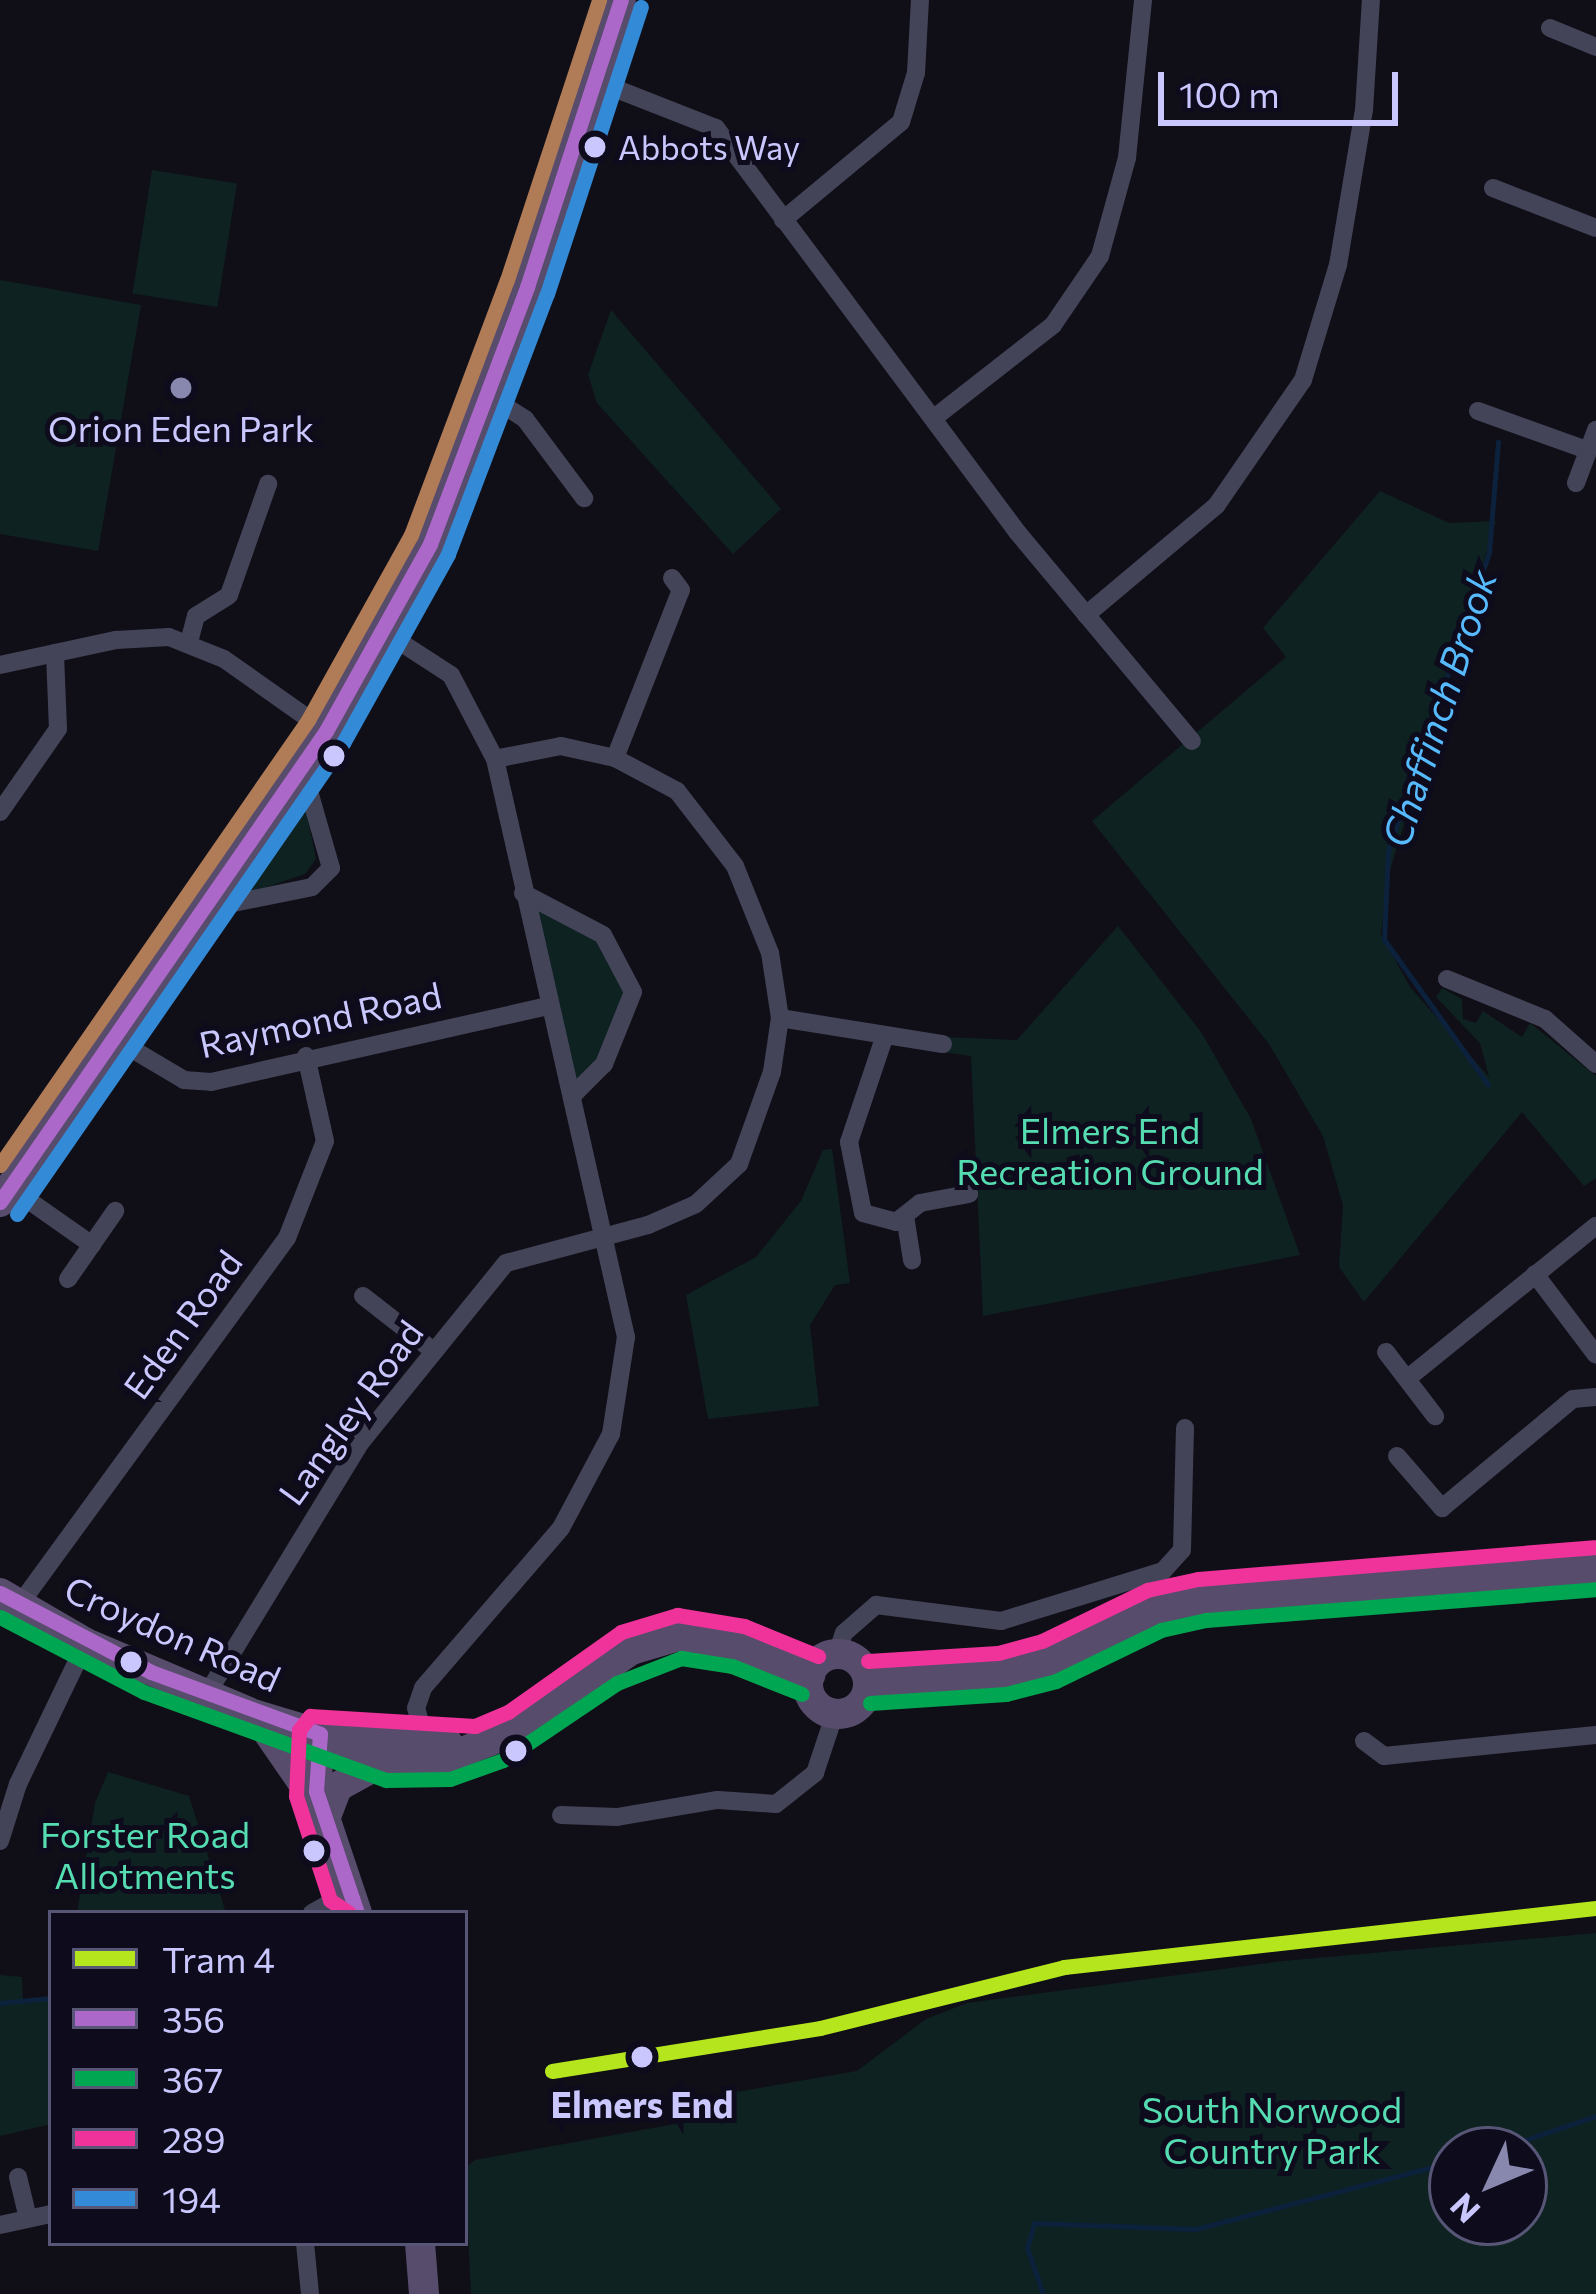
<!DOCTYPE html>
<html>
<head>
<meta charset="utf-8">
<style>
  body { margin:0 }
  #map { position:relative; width:1596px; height:2294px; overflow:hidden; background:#100f18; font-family:Commissioner,sans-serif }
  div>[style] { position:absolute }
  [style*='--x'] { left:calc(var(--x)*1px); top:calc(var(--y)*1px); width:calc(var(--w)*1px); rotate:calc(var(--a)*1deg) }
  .green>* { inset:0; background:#0e2222; transform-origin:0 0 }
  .stream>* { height:4.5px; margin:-2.25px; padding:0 2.25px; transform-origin:2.25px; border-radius:2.25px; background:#0c213b }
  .minor>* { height:18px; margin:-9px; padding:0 9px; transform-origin:9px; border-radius:9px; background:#444459 }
  .primary>* { height:30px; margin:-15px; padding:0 15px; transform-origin:15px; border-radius:15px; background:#574c6b }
  .primary>.ring { margin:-15px; padding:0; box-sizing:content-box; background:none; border:30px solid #574c6b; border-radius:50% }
  .tram>* { height:3px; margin:-1.5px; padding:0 1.5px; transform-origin:1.5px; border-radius:1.5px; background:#3d5360 }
  .bus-1>* { height:15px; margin:-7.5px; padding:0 7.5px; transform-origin:7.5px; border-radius:7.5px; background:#ac68c9 }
  .bus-2>* { height:15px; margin:-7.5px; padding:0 7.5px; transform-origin:7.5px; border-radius:7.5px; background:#00a651 }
  .bus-3>* { height:15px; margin:-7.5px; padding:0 7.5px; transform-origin:7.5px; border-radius:7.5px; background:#ef339a }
  .bus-4>* { height:15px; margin:-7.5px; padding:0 7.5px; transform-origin:7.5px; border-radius:7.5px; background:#338bd7 }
  .bus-5>* { height:15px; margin:-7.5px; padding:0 7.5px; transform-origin:7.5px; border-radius:7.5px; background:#b07c57 }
  .tram-1>* { height:15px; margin:-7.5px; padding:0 7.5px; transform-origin:7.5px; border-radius:7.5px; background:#b5e61d }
  .dots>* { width:33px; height:33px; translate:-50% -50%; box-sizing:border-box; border:6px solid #0d0b1c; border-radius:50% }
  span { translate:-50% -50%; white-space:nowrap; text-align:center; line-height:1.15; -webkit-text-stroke:10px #0d0b1c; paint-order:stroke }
  .bus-label { font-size:33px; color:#c9c7fe }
  .left { translate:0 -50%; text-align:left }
  .poi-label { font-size:36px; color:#c9c7fe }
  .street-label { font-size:36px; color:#c9c7fe }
  .park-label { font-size:36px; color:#55dcb1 }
  .stop-label { font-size:36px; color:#c9c7fe; font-weight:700 }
  .water-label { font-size:39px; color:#56bafd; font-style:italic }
  .legend { position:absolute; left:48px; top:1910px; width:420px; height:336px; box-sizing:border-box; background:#0d0b1c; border:3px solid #585676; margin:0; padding:15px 21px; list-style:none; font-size:36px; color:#c9c7fe }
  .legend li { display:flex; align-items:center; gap:24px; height:60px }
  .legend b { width:60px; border:3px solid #585676 }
  .north { position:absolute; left:1428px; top:2126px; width:120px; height:120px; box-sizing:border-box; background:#0d0b1c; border:3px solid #585676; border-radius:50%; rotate:226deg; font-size:33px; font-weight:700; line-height:48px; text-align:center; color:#c9c7fe }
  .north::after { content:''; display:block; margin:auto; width:42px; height:54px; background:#8887ae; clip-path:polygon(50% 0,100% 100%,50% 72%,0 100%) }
  .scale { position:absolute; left:1158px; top:72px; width:240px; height:54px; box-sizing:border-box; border:6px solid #c9c7fe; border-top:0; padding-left:15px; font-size:36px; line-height:42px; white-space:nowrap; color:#c9c7fe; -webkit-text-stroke:9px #0d0b1c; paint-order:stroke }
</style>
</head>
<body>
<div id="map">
  <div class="green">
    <i style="left:152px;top:170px;width:86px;height:125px;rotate:9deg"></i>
    <i style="clip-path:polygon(0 280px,141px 305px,98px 551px,0 534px)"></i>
    <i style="clip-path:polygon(611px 310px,781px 509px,733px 554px,597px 403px,588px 375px)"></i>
    <i style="clip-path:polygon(1380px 491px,1449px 523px,1496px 521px,1388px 877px,1381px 934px,1410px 987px,1489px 1077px,1480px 1043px,1436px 997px,1442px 988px,1462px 999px,1463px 1019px,1476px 1023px,1483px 1011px,1522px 1037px,1530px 1023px,1596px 1076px,1596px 1178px,1584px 1186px,1522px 1112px,1364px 1302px,1339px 1267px,1343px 1205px,1323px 1136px,1269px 1044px,1092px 821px,1286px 657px,1263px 628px)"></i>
    <i style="clip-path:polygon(301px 786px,316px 859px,305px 874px,228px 900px)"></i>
    <i style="clip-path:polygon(523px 893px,603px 935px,633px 992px,604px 1064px,573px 1095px)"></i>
    <i style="clip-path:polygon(1118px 926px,1201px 1032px,1251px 1119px,1300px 1255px,983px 1316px,971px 1056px,942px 1052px,943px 1037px,1017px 1040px)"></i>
    <i style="clip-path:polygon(832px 1149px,850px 1283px,835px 1285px,810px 1325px,819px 1406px,708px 1419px,686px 1295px,756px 1257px,801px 1201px,823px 1150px)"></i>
    <i style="clip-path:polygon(108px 1772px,189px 1796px,226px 1913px,77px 1913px,95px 1803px)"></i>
    <i style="clip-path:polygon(evenodd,1596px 1933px,1596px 2294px,471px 2294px,465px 2168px,475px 2160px,720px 2116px,719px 2095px,857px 2071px,926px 2019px,967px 2003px,1283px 1961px,1596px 1933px,1452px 2150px,1524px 2150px,1524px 2222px,1452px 2222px,1452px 2150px)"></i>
    <i style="clip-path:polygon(0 1975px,22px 1977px,23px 2004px,51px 1999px,51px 2124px,0 2136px)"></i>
  </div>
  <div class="stream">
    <i style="--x:1488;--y:1085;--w:178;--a:-125.6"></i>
    <i style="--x:1384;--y:940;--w:89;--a:-87.4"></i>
    <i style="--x:1388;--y:851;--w:316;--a:-71.3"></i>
    <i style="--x:1489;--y:552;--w:110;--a:-85.3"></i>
    <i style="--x:0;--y:2003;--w:51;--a:-5.6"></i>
    <i style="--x:1495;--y:2150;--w:107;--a:-18.6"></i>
    <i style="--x:1043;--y:2294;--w:49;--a:-109.2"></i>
    <i style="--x:1027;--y:2248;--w:26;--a:-74"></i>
    <i style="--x:1034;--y:2223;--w:162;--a:2.1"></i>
    <i style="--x:1196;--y:2229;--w:265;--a:-14.7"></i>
  </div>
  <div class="minor">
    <i style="--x:1550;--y:28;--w:50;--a:22.4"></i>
    <i style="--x:596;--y:81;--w:129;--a:21.4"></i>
    <i style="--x:716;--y:128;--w:505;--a:53.29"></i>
    <i style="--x:1018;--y:533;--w:271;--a:50.1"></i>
    <i style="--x:1493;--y:188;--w:110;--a:21.2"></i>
    <i style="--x:783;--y:220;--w:153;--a:-39.7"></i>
    <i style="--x:901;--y:122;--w:51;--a:-73"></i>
    <i style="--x:916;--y:73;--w:73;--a:-86.9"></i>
    <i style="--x:489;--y:396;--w:43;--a:32.6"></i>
    <i style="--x:525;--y:419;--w:99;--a:53.2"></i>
    <i style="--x:1478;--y:411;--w:116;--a:19.7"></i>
    <i style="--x:934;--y:418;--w:151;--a:-38"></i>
    <i style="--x:1053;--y:325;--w:83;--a:-55.7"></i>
    <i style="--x:1100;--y:256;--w:102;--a:-74.6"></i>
    <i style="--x:1127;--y:158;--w:159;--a:-84.2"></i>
    <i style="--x:1576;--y:483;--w:57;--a:-69.3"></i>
    <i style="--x:1086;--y:615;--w:170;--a:-40"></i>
    <i style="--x:1216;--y:506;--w:153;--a:-55.4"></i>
    <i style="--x:1303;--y:380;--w:120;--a:-73.1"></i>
    <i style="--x:1338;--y:265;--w:157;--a:-80.5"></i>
    <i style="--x:1364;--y:110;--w:110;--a:-86.4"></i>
    <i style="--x:383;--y:631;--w:81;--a:32.9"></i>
    <i style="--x:451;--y:675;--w:95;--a:62.4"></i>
    <i style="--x:495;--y:759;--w:593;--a:77.23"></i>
    <i style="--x:626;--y:1337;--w:98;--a:98.8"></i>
    <i style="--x:611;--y:1434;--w:106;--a:118"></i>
    <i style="--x:561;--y:1528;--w:211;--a:130.8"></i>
    <i style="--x:423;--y:1688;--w:21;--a:109"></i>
    <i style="--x:416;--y:1708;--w:33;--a:74"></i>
    <i style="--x:189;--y:642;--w:27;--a:-75"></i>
    <i style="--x:196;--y:616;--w:39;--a:-32"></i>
    <i style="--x:229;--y:595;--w:118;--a:-70.6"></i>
    <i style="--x:0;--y:665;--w:119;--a:-12.2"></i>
    <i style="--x:116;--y:640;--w:53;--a:-3.2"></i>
    <i style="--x:169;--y:637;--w:59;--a:21.8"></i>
    <i style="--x:224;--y:659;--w:125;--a:35.2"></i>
    <i style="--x:615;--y:758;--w:180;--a:-68.6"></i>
    <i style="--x:681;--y:590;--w:15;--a:-127"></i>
    <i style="--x:0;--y:812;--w:101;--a:-55.1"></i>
    <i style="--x:58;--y:729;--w:76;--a:-92.3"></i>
    <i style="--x:523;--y:893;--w:90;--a:27.7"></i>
    <i style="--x:603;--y:935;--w:64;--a:62.2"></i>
    <i style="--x:633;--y:992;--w:78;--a:111.9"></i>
    <i style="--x:604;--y:1064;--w:44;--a:135"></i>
    <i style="--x:204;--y:909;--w:110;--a:-11.5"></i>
    <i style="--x:312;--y:887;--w:27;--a:-45"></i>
    <i style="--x:331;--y:868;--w:105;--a:-106"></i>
    <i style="--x:1447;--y:979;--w:106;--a:22.2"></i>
    <i style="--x:1545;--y:1019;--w:68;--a:41.4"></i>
    <i style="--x:780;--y:1018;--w:165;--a:9.1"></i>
    <i style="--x:884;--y:1038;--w:110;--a:108.6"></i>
    <i style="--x:849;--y:1142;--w:72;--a:78.8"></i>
    <i style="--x:863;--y:1213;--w:34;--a:15"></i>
    <i style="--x:896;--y:1222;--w:31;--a:-38"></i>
    <i style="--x:920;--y:1203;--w:50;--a:-10.4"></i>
    <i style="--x:115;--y:1039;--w:80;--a:30.7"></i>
    <i style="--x:184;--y:1080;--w:27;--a:4"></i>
    <i style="--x:211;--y:1082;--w:345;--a:-12.7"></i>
    <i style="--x:11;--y:1188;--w:99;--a:35.1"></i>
    <i style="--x:905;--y:1216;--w:45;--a:81"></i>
    <i style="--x:1535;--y:1274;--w:101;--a:53"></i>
    <i style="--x:68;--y:1279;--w:83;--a:-55.3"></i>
    <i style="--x:363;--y:1296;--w:88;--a:38"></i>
    <i style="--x:1386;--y:1352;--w:81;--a:52.6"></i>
    <i style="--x:1408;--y:1378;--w:242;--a:-39"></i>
    <i style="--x:1397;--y:1456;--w:69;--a:49.1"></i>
    <i style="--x:1442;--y:1508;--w:170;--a:-39.8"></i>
    <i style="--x:1573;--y:1399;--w:23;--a:-5"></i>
    <i style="--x:20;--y:1604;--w:453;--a:-53.9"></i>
    <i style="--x:287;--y:1238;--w:104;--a:-68.6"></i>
    <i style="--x:325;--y:1141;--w:87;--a:-102.6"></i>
    <i style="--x:837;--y:1654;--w:22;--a:-72"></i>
    <i style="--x:844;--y:1633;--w:43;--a:-41.2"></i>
    <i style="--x:876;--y:1605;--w:126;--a:7.3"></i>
    <i style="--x:1001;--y:1621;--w:170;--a:-17.2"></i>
    <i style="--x:1163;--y:1571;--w:28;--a:-48"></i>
    <i style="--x:1182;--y:1550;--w:122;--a:-88.6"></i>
    <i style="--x:207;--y:1694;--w:295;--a:-58.6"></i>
    <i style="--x:361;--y:1442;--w:230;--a:-51"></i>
    <i style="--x:506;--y:1263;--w:147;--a:-15"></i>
    <i style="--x:648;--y:1225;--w:52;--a:-23.6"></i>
    <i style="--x:696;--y:1204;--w:59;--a:-42.9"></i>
    <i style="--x:739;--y:1164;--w:98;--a:-70.3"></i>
    <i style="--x:772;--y:1072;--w:55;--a:-81.6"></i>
    <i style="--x:780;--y:1018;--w:66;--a:-98.7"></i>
    <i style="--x:770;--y:953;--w:94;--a:-111.9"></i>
    <i style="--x:735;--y:866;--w:95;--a:-127.7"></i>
    <i style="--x:677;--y:791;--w:70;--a:-152"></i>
    <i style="--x:615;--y:758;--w:55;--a:-167.5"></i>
    <i style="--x:561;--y:746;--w:67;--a:168.9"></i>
    <i style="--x:1364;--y:1741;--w:25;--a:37"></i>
    <i style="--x:1384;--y:1756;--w:213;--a:-5.7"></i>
    <i style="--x:561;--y:1815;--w:56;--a:2"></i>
    <i style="--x:617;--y:1817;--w:102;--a:-9.6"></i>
    <i style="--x:718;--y:1800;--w:58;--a:3.9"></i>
    <i style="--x:776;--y:1804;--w:50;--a:-38.5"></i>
    <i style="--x:815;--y:1773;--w:63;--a:-71.6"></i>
    <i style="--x:0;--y:1841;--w:60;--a:-72.5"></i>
    <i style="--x:18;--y:1784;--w:157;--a:-64.3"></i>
    <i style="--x:312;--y:1913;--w:43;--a:-29.6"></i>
    <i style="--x:18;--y:2177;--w:42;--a:76.3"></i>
    <i style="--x:0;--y:2225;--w:52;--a:-12.2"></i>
    <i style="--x:305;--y:2243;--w:51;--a:84.4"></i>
  </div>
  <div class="primary">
    <i style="--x:0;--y:1202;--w:573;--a:-55.31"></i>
    <i style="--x:326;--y:731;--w:214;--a:-60.9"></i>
    <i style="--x:430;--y:544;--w:275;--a:-69.3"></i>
    <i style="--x:527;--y:287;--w:302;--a:-71.9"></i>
    <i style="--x:0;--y:1593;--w:99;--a:30.2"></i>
    <i style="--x:86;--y:1643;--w:185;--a:23"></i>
    <i style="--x:256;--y:1715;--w:67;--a:16.5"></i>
    <i style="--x:320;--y:1734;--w:128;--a:4"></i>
    <i class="ring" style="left:808px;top:1654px;width:30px;height:30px"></i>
    <i style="--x:869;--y:1682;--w:132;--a:-3.5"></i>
    <i style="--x:1001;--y:1674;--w:50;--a:-15.2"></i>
    <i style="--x:1049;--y:1661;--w:117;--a:-25.9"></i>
    <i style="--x:1154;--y:1610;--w:50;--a:-12.7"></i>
    <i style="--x:1203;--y:1599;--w:394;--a:-4.5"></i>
    <i style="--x:256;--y:1715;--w:102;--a:55.4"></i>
    <i style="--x:320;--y:1734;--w:72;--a:20.2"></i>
    <i style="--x:388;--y:1759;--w:59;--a:-1"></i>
    <i style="--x:447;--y:1758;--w:76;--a:-21.5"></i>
    <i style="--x:518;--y:1730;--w:138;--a:-35.3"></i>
    <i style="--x:631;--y:1650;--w:50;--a:-16.3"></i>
    <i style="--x:679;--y:1636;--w:60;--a:9.6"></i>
    <i style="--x:738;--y:1646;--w:78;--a:21.9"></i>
    <i style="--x:320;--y:1734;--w:57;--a:94"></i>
    <i style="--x:316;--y:1791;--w:129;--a:71.4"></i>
    <i style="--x:325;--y:1819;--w:34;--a:-69"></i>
    <i style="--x:337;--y:1787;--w:58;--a:-28.8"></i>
    <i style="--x:420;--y:2243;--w:51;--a:85.5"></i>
  </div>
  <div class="tram">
    <i style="--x:548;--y:2072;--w:4;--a:-14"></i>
  </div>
  <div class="bus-1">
    <i style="--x:0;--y:1202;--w:573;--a:-55.31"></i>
    <i style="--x:326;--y:731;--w:214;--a:-60.9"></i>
    <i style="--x:430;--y:544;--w:275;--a:-69.3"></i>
    <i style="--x:527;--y:287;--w:302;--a:-71.9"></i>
    <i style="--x:0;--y:1593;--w:170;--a:27.6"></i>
    <i style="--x:151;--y:1672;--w:180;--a:20.1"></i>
    <i style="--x:320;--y:1734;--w:57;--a:94"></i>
    <i style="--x:316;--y:1791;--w:129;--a:71.4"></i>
  </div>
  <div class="bus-2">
    <i style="--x:0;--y:1617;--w:162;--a:27.5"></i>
    <i style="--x:144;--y:1692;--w:258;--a:20"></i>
    <i style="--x:386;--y:1780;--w:64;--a:-0.9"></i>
    <i style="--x:450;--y:1779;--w:56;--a:-19.7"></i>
    <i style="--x:503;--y:1760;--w:138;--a:-34"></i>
    <i style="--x:617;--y:1683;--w:69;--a:-21.3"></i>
    <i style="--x:681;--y:1658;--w:52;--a:8.9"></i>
    <i style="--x:732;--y:1666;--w:75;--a:21.8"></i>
    <i style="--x:870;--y:1703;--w:136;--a:-3.8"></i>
    <i style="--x:1006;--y:1694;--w:52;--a:-14.6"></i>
    <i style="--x:1056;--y:1681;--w:117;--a:-25.9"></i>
    <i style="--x:1161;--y:1630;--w:46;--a:-12.5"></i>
    <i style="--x:1206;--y:1620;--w:391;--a:-4.5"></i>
  </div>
  <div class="bus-3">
    <i style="--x:868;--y:1661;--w:130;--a:-3.5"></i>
    <i style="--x:998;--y:1653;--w:46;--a:-15.3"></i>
    <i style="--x:1042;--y:1641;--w:117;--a:-25.9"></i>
    <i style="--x:1147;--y:1590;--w:52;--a:-12.2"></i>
    <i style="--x:1198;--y:1579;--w:397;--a:-4.6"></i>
    <i style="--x:349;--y:1913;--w:23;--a:-146"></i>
    <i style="--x:330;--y:1900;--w:109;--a:-108.1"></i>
    <i style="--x:296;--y:1796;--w:66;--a:-87.4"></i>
    <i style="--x:299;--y:1730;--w:18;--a:-52"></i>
    <i style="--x:310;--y:1716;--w:165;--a:3.5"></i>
    <i style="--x:475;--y:1726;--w:36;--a:-23"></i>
    <i style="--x:508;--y:1712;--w:138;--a:-35.3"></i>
    <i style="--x:621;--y:1632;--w:59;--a:-16.9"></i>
    <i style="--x:677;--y:1615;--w:68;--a:9.3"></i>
    <i style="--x:744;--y:1626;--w:80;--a:22.1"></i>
  </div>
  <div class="bus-4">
    <i style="--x:17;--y:1214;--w:573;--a:-55.31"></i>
    <i style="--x:343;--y:743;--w:216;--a:-60.9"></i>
    <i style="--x:448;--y:554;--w:278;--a:-69.2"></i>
    <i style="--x:547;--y:294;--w:302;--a:-71.9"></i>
  </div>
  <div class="bus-5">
    <i style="--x:0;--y:1165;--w:541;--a:-55.31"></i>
    <i style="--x:308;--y:720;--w:212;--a:-60.9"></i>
    <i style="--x:411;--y:535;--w:272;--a:-69.4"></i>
    <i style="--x:507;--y:280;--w:295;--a:-71.8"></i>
  </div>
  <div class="tram-1">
    <i style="--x:552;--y:2071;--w:271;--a:-9.1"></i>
    <i style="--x:820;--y:2028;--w:252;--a:-14"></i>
    <i style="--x:1064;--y:1967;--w:535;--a:-6.33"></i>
  </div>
  <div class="dots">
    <i style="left:595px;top:147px;background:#c9c7fe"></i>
    <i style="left:181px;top:388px;background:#8887ae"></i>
    <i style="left:334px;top:756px;background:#c9c7fe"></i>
    <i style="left:131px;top:1662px;background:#c9c7fe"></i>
    <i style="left:516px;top:1751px;background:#c9c7fe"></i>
    <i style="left:314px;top:1851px;background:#c9c7fe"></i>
    <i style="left:642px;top:2057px;background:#c9c7fe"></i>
  </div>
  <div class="bus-label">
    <span class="left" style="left:618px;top:147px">Abbots Way</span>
  </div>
  <div class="poi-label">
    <span style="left:181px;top:428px">Orion Eden Park</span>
  </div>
  <div class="street-label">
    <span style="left:320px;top:1019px;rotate:-12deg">Raymond Road</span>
    <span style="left:182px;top:1324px;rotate:-54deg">Eden Road</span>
    <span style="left:350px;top:1412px;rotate:-54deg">Langley Road</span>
    <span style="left:173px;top:1633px;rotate:24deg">Croydon Road</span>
  </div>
  <div class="park-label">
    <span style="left:1110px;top:1150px">Elmers End<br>Recreation Ground</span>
    <span style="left:145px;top:1854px">Forster Road<br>Allotments</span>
    <span style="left:1272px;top:2129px">South Norwood<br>Country Park</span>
  </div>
  <div class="stop-label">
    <span style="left:642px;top:2104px">Elmers End</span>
  </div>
  <div class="water-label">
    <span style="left:1438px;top:708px;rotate:-72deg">Chaffinch Brook</span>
  </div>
  <ul class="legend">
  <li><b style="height:15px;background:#b5e61d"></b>Tram 4</li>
  <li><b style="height:15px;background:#ac68c9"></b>356</li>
  <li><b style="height:15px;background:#00a651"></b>367</li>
  <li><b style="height:15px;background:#ef339a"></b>289</li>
  <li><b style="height:15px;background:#338bd7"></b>194</li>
  </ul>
  <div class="north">N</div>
  <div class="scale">100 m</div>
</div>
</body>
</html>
